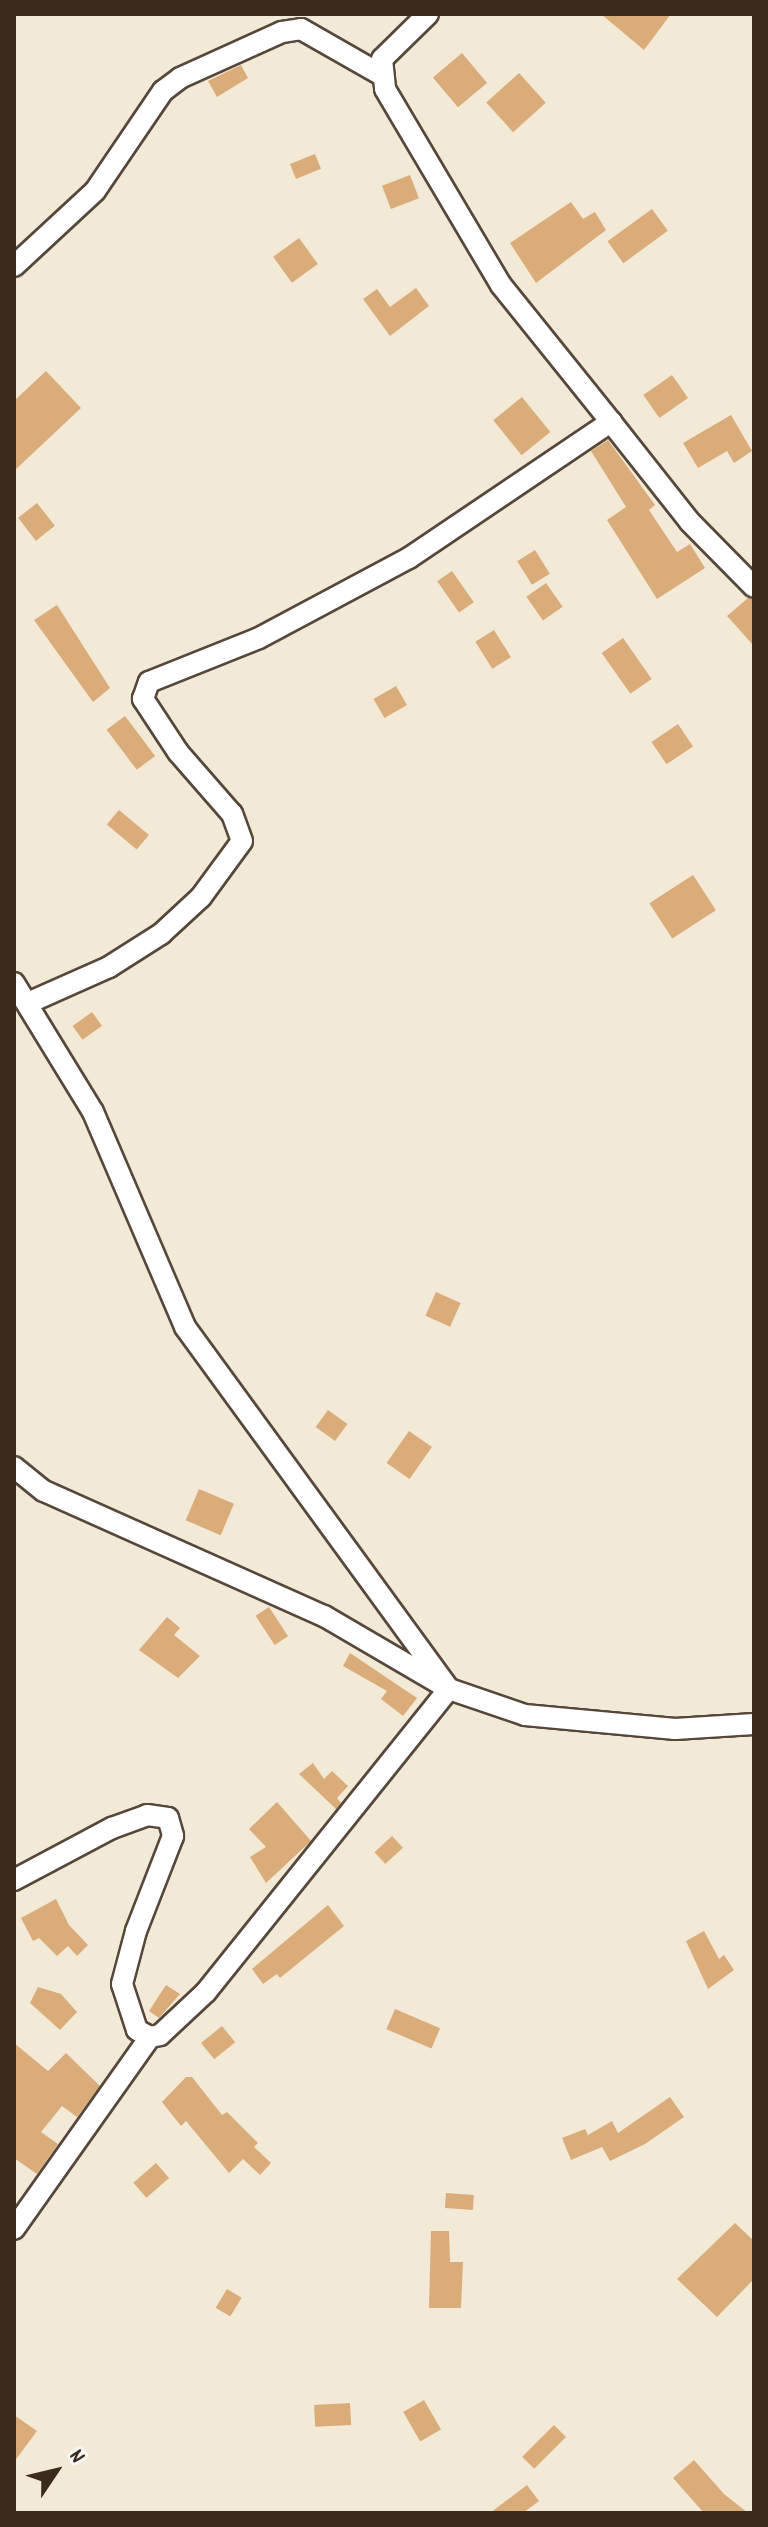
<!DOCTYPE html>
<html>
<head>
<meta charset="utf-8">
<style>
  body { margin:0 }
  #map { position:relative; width:768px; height:2527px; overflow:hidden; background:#f3e9d7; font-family:Dekko,sans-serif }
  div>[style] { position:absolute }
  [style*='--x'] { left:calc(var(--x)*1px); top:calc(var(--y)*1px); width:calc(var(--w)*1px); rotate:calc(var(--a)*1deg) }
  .building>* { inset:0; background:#daac7a; transform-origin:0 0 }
  .roads { filter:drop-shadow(2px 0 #57473a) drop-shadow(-2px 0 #57473a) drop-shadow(0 2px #57473a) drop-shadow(0 -2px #57473a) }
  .street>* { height:20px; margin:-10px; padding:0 10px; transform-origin:10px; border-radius:10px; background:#fff }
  span { translate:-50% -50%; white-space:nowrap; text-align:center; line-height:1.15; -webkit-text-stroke:6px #f6f6f2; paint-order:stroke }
  .frame { position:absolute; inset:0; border:16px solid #3b2a1e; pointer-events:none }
  .north { position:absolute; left:16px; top:2431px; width:80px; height:80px; -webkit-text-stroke:6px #f6f6f2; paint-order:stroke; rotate:55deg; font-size:22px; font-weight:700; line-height:32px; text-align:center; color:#3b2a1e }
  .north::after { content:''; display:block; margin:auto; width:28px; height:36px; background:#3b2a1e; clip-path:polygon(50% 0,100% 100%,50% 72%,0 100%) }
</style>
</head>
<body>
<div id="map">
  <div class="building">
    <i style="clip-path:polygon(601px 14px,671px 14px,644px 50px)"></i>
    <i style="left:462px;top:53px;width:39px;height:38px;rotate:50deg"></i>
    <i style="clip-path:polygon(241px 65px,248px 78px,217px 97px,208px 81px)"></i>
    <i style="left:519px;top:73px;width:40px;height:44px;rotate:48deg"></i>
    <i style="left:315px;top:154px;width:16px;height:27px;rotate:68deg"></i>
    <i style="left:410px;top:175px;width:25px;height:30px;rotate:69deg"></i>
    <i style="clip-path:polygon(571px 202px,583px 219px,595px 212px,606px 230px,536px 283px,510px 243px)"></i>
    <i style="left:652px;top:209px;width:27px;height:55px;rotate:54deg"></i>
    <i style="left:299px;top:238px;width:32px;height:32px;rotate:54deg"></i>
    <i style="clip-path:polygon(416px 288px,429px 306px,390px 336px,363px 299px,377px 289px,390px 307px)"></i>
    <i style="clip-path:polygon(46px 371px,81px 408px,14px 471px,14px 401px)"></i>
    <i style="left:672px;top:375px;width:28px;height:35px;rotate:55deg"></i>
    <i style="left:522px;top:397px;width:45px;height:37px;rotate:51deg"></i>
    <i style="clip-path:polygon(731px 415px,752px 451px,734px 463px,727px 451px,698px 468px,683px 443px)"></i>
    <i style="clip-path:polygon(608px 440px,655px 505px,649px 510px,677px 552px,690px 544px,705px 568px,657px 599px,607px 520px,626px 507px,591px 451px)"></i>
    <i style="left:37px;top:503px;width:29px;height:24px;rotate:52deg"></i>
    <i style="left:535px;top:550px;width:28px;height:21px;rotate:58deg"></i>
    <i style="left:452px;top:571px;width:38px;height:18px;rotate:55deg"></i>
    <i style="left:546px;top:583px;width:29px;height:24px;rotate:55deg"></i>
    <i style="clip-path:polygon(748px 598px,754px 600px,754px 646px,727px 616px)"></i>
    <i style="clip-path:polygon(57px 605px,110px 688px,93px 702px,34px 620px)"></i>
    <i style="left:494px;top:630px;width:32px;height:22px;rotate:58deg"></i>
    <i style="left:623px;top:638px;width:50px;height:26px;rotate:55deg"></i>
    <i style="left:396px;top:686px;width:22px;height:26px;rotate:60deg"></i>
    <i style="left:125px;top:716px;width:50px;height:23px;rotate:53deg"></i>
    <i style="left:678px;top:724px;width:27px;height:32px;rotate:56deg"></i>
    <i style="left:119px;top:810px;width:39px;height:19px;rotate:40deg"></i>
    <i style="left:693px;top:875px;width:42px;height:52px;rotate:57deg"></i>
    <i style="left:92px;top:1012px;width:17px;height:24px;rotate:54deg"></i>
    <i style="left:436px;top:1292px;width:27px;height:26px;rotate:24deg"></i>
    <i style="left:328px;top:1410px;width:24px;height:21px;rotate:36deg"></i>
    <i style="left:409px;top:1431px;width:28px;height:39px;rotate:35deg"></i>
    <i style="left:199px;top:1489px;width:38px;height:34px;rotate:23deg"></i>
    <i style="left:269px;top:1607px;width:35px;height:16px;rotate:57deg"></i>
    <i style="clip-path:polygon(167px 1617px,180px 1628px,174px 1635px,200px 1656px,178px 1678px,139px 1650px)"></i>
    <i style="clip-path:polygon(350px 1653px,417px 1698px,403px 1716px,381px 1699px,387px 1691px,343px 1666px)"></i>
    <i style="clip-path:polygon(313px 1763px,324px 1779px,332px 1771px,348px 1786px,337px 1798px,341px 1803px,336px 1809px,299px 1774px)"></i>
    <i style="clip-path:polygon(277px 1802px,311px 1841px,266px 1883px,250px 1857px,266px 1847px,249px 1829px)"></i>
    <i style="left:392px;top:1836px;width:16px;height:24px;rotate:47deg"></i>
    <i style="clip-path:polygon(56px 1899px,69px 1925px,88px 1945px,77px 1956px,68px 1946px,57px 1956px,39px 1938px,33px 1941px,21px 1918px)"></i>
    <i style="clip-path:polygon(328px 1905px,344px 1926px,280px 1978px,277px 1974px,263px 1984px,252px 1969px)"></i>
    <i style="clip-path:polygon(704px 1931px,719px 1959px,724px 1955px,734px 1970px,708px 1989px,686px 1941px)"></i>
    <i style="clip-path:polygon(166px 1985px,180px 1994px,159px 2018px,149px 2011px)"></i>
    <i style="clip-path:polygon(38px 1987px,61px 1994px,77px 2012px,60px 2030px,30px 2003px)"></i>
    <i style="left:395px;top:2009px;width:49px;height:22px;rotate:23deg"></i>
    <i style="left:222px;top:2026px;width:21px;height:27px;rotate:51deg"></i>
    <i style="clip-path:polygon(14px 2043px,48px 2071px,66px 2053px,100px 2086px,77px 2117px,62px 2106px,41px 2132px,58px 2144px,37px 2174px,14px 2158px)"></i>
    <i style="clip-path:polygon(186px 2077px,192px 2077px,222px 2115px,227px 2112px,258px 2143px,254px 2147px,271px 2163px,260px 2175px,243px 2159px,229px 2173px,186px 2121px,181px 2126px,162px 2102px)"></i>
    <i style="clip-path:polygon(670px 2097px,684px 2117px,645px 2144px,610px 2161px,602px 2147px,571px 2160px,562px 2138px,585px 2129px,588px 2135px,612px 2121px,618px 2133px)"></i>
    <i style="left:156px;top:2163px;width:20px;height:30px;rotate:49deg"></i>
    <i style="left:446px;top:2193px;width:28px;height:15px;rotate:4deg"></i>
    <i style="clip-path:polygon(735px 2223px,754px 2241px,754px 2279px,717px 2317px,677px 2279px)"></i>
    <i style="clip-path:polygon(431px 2231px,449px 2231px,450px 2262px,463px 2262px,461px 2308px,429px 2308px)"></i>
    <i style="left:227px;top:2289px;width:17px;height:22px;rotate:31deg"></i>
    <i style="left:424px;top:2400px;width:34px;height:24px;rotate:60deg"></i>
    <i style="left:350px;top:2403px;width:22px;height:36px;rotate:87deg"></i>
    <i style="clip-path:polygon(14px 2415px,37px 2431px,14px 2462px)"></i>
    <i style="left:554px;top:2425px;width:17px;height:45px;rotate:45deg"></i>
    <i style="clip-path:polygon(694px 2460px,724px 2494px,748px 2513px,704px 2513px,673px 2478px)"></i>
    <i style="clip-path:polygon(527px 2485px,539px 2501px,523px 2513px,490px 2513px)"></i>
  </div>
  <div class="roads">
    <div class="street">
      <i style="--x:428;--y:14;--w:64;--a:135.6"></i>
      <i style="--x:382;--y:59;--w:30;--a:84"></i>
      <i style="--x:385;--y:89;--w:228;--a:59.4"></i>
      <i style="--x:501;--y:285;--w:176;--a:51.2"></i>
      <i style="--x:14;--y:266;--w:110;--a:-42.8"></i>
      <i style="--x:95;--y:191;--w:121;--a:-55.8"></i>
      <i style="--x:163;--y:91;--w:21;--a:-37"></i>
      <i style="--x:180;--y:78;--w:112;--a:-24.3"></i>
      <i style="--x:282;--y:32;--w:19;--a:-9"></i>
      <i style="--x:301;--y:29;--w:91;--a:29.7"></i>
      <i style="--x:14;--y:983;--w:151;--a:58.5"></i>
      <i style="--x:93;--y:1112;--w:234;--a:66.8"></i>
      <i style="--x:185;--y:1327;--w:448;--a:53.9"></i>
      <i style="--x:28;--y:1003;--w:89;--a:-24"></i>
      <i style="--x:109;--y:967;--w:62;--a:-32.4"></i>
      <i style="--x:161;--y:934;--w:54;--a:-42.8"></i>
      <i style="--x:201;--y:897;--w:69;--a:-53.8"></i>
      <i style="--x:242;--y:841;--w:29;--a:-110"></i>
      <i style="--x:232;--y:814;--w:82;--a:-131.1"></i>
      <i style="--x:178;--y:752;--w:64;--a:-123.4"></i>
      <i style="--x:143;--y:699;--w:18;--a:-71"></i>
      <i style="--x:149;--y:682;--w:118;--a:-21.8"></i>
      <i style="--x:259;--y:638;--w:170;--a:-28.1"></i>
      <i style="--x:409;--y:558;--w:244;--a:-34"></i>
      <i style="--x:611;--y:422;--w:127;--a:51.7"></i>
      <i style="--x:690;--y:522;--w:91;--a:45.4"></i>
      <i style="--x:14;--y:1467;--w:38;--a:39"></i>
      <i style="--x:44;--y:1491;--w:307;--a:24.1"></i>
      <i style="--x:324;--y:1616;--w:137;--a:30.3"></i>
      <i style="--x:14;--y:1880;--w:111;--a:-28"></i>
      <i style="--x:112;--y:1828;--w:37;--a:-20"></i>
      <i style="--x:147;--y:1815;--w:21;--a:8"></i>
      <i style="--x:168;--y:1818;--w:19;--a:74"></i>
      <i style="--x:173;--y:1836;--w:102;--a:111.3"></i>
      <i style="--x:136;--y:1931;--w:55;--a:104.8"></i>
      <i style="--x:122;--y:1984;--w:48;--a:71.9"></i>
      <i style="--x:137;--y:2030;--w:15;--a:28"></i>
      <i style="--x:150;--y:2037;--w:10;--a:-11"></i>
      <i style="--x:160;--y:2035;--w:63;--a:-43.1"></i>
      <i style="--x:206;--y:1992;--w:388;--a:-51.3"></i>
      <i style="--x:449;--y:1689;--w:80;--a:18.9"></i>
      <i style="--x:525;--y:1715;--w:151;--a:5.3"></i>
      <i style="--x:675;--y:1729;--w:79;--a:-3.6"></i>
      <i style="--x:14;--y:2229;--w:235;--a:-54.7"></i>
    </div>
  </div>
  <div class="frame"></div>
  <div class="north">N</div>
</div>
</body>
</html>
